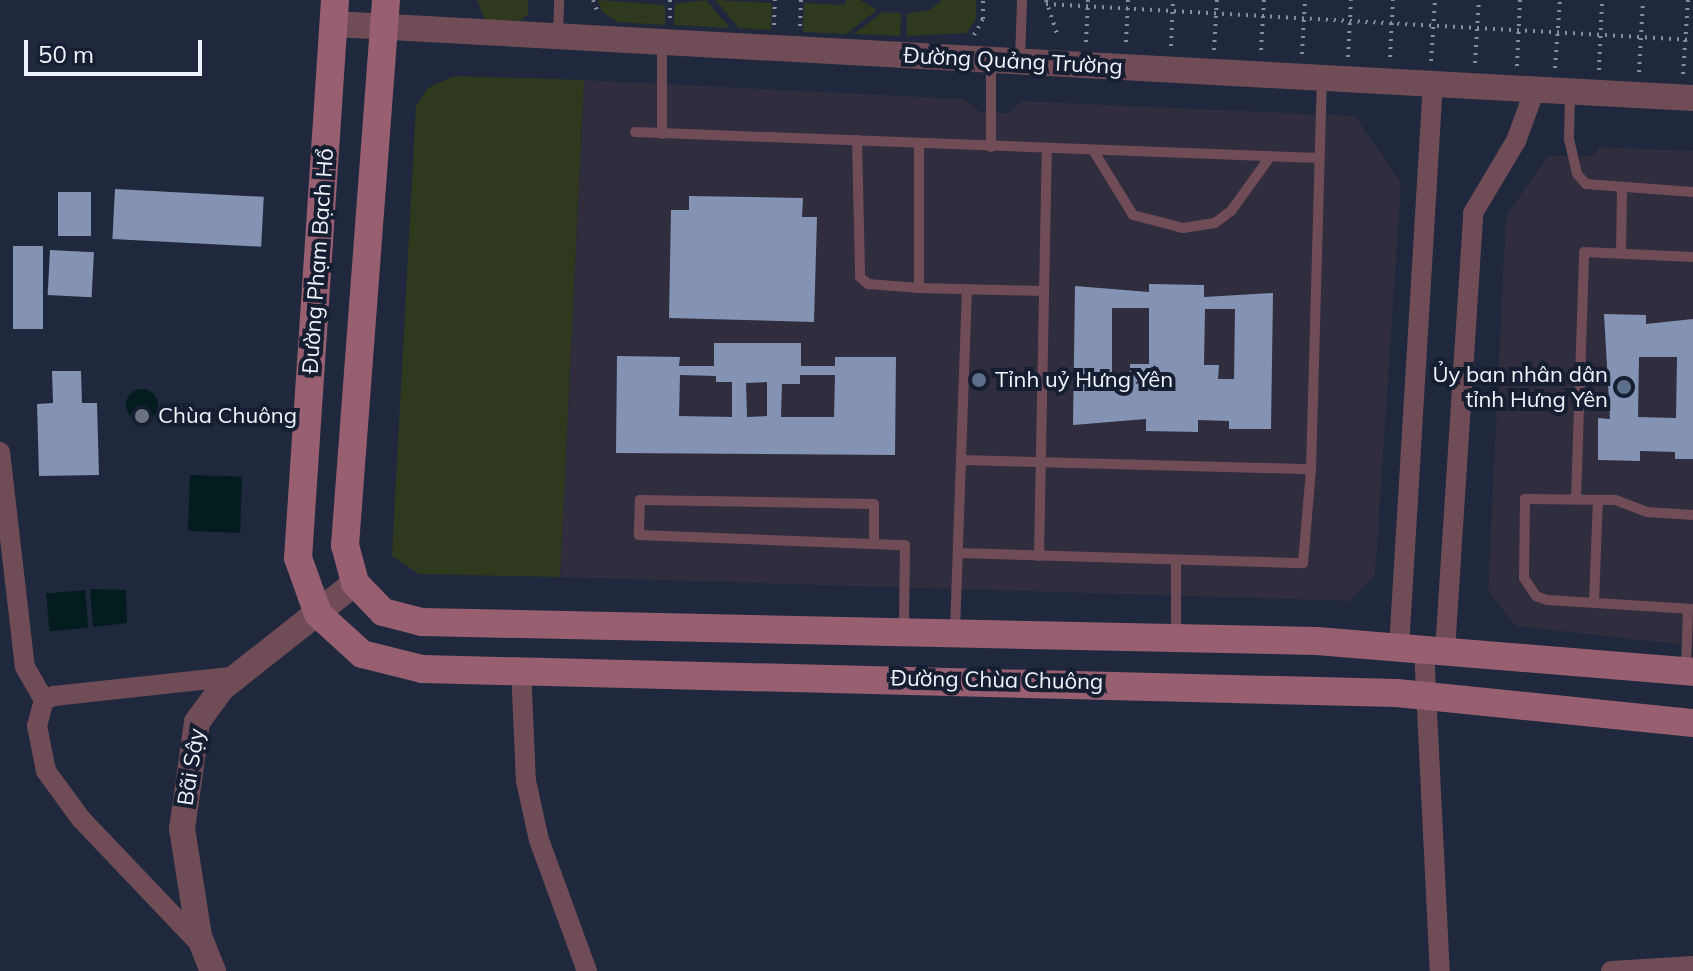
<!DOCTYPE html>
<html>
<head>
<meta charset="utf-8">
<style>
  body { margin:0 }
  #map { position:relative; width:1693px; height:971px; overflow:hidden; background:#1f283c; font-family:Mulish,sans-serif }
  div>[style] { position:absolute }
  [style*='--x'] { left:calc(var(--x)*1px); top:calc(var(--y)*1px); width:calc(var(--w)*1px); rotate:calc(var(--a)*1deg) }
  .commercial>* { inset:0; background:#302d3e }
  .green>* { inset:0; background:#2f391d }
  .water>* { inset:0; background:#031c1e; transform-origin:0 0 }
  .round { border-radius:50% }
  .building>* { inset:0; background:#8493b3; transform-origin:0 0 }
  .path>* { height:4px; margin-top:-2px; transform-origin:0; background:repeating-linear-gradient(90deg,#878e9e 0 2px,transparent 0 8px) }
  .service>* { height:10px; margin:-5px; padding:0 5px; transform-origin:5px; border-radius:5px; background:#704c56 }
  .minor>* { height:20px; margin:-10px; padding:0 10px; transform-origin:10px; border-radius:10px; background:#704c56 }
  .tertiary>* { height:26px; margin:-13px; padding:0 13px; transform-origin:13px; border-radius:13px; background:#704c56 }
  .secondary>* { height:28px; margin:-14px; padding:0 14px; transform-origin:14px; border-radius:14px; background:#975f70 }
  .dots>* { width:22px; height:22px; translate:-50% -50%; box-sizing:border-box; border:4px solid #161e31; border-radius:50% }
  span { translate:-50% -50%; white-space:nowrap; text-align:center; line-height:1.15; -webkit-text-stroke:8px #161e31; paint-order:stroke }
  .street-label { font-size:22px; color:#eef3fe }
  .poi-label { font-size:22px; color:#eef3fe }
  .right { translate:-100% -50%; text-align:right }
  .left { translate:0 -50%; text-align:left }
  .scale { position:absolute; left:24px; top:40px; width:178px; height:36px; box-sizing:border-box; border:4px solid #eef3fe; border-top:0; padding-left:10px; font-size:24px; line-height:28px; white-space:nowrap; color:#eef3fe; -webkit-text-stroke:6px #161e31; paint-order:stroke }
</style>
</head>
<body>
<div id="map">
  <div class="commercial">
    <i style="clip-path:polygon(584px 80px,964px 99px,980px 112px,1009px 113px,1021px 101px,1355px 116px,1401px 183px,1375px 576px,1350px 601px,560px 577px)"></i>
    <i style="clip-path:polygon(1600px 147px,1693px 151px,1693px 646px,1516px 626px,1488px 591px,1506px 216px,1548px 156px,1594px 156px)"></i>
  </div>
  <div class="green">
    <i style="clip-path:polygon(477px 0,528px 0,528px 14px,515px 26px,485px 20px)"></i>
    <i style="clip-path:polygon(598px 0,665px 5px,665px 25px,618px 22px,602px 12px)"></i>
    <i style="clip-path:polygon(706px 0,730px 28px,674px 25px,675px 4px)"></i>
    <i style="clip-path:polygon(715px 0,772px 3px,771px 30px,739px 28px)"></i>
    <i style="clip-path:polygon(846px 0,860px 0,877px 10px,846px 34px,803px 32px,804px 3px,845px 5px)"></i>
    <i style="clip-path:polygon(942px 0,976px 0,976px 19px,966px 33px,907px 36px,907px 14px,930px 10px)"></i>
    <i style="clip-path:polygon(883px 12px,901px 13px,900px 36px,854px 34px)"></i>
    <i style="clip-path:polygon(454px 76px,584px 80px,560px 577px,419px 574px,392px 556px,416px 106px,428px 88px)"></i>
  </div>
  <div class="water">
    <i class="round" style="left:126px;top:389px;width:32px;height:32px"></i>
    <i style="left:190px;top:475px;width:52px;height:56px;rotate:2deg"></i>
    <i style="clip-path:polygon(90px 589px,126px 590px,127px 623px,93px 627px)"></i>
    <i style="left:85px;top:590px;width:38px;height:39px;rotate:85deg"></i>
  </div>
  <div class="building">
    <i style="left:115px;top:189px;width:149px;height:50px;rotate:3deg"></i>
    <i style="left:58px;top:192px;width:33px;height:44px"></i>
    <i style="clip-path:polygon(689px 196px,803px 198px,802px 217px,817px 217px,814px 322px,669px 318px,671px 210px,689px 210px)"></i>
    <i style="left:13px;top:246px;width:30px;height:83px"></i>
    <i style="left:50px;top:250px;width:44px;height:45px;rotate:3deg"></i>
    <i style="clip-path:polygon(evenodd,1149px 284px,1204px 285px,1204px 297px,1273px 293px,1271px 429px,1229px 429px,1229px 421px,1198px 420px,1198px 432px,1146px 431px,1146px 419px,1073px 425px,1075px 286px,1149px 292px,1149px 284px,1112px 308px,1149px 308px,1149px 364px,1130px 364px,1130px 374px,1112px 374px,1112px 308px,1149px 284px,1205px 309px,1235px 309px,1234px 379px,1218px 379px,1219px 365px,1204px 365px,1205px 309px)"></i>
    <i style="clip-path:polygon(evenodd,1604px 314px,1646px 315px,1646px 324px,1693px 319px,1693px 459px,1675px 459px,1675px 452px,1640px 451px,1640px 461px,1598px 460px,1598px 418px,1610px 419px,1604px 314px,1639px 357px,1677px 357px,1676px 418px,1638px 417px,1639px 357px)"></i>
    <i style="clip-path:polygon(evenodd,714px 343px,801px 343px,801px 366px,835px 366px,835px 357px,896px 357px,895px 455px,616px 453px,617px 356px,680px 357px,679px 366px,714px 366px,714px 343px,680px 375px,716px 376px,716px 382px,732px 382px,732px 417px,679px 416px,680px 375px,714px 343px,800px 375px,835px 375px,834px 417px,781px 417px,782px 384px,800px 384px,800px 375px,714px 343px,767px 382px,767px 416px,747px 417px,746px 383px,767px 382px)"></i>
    <i style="clip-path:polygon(52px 371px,81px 371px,82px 403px,97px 403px,99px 475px,39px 476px,37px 404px,53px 403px)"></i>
  </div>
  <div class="path">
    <i style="--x:593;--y:0;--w:14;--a:69"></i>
    <i style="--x:1046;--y:0;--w:39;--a:72"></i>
    <i style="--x:1046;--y:4;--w:648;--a:3.18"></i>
    <i style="--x:670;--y:18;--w:18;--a:-90"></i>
    <i style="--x:774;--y:25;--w:25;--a:-88"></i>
    <i style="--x:800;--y:26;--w:26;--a:-88"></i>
    <i style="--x:974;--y:35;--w:18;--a:-61"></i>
    <i style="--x:983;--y:19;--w:19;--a:-90"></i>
    <i style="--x:1086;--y:42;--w:42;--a:-87.3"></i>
    <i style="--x:1126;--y:42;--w:42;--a:-87.3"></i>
    <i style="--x:1171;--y:46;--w:46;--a:-87.5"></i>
    <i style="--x:1214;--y:50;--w:50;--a:-86.6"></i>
    <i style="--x:1261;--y:50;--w:50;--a:-86.6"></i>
    <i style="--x:1302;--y:54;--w:54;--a:-86.8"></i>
    <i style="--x:1348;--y:57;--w:57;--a:-87"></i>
    <i style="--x:1390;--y:57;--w:57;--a:-87"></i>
    <i style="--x:1431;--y:61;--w:61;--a:-86.2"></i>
    <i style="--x:1475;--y:63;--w:63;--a:-86.4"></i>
    <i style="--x:1517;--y:66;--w:66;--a:-87.4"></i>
    <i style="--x:1555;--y:68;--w:68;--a:-85.8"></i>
    <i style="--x:1599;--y:70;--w:70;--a:-87.5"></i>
    <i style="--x:1639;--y:72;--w:72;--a:-86.8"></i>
    <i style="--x:1683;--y:74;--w:74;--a:-86.1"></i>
  </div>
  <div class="service">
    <i style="--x:558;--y:34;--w:34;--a:-88"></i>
    <i style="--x:1020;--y:61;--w:61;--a:-88.1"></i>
    <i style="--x:1570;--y:94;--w:45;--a:91.3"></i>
    <i style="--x:1569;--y:139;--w:36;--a:77"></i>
    <i style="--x:1577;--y:174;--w:13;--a:48"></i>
    <i style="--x:1586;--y:184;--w:107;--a:4.3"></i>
    <i style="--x:635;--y:132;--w:684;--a:2.18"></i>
    <i style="--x:662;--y:134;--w:89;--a:-90"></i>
    <i style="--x:857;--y:140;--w:137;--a:88.7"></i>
    <i style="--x:860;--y:277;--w:11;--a:41"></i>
    <i style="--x:868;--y:284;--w:51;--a:4.5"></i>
    <i style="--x:919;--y:288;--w:125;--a:1.4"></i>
    <i style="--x:919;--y:143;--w:145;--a:90"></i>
    <i style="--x:991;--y:147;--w:85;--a:-90"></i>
    <i style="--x:1093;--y:150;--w:76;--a:58.4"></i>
    <i style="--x:1133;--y:215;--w:52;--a:14.6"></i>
    <i style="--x:1183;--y:228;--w:32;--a:-9"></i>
    <i style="--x:1215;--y:223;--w:20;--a:-37"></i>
    <i style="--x:1231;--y:211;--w:67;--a:-54.2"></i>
    <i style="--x:1621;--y:253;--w:64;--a:-89.1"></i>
    <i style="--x:961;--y:460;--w:350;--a:1.5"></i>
    <i style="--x:1576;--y:499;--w:247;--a:-88.1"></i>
    <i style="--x:1584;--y:252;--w:109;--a:2.6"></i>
    <i style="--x:1693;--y:515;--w:46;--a:-176.3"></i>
    <i style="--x:1647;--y:512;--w:34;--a:-159"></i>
    <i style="--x:1615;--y:500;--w:90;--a:-179.4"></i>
    <i style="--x:1525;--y:499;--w:79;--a:90.7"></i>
    <i style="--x:1524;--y:578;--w:22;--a:56"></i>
    <i style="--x:1536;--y:596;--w:12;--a:20"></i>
    <i style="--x:1547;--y:600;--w:146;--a:3.5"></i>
    <i style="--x:874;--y:543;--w:39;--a:-90"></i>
    <i style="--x:874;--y:504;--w:234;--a:-179"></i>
    <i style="--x:640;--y:500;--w:35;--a:92"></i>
    <i style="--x:639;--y:535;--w:266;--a:2.2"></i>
    <i style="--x:905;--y:545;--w:86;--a:90.7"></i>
    <i style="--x:958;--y:553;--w:345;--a:1.7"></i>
    <i style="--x:1303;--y:563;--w:94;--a:-85.1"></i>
    <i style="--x:1311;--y:469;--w:389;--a:-88.4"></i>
    <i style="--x:1039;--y:556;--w:407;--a:-88.9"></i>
    <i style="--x:1594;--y:602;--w:102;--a:-87.8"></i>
    <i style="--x:955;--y:631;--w:341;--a:-88"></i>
    <i style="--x:1176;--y:635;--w:74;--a:-90"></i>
    <i style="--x:1686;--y:671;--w:62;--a:-88.2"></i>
  </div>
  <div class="minor">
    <i style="--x:0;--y:452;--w:216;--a:83.4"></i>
    <i style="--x:25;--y:667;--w:38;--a:60"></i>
    <i style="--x:1399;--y:648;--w:566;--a:-86.56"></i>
    <i style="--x:1424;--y:649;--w:322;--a:87.2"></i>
    <i style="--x:1445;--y:651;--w:439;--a:-86.3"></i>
    <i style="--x:1473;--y:213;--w:84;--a:-59.2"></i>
    <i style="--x:1516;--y:141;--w:52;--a:-69.8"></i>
    <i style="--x:521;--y:668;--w:113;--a:87.5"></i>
    <i style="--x:526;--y:781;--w:60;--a:77.6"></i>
    <i style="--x:539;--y:840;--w:140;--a:69.9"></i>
    <i style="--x:203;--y:947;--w:177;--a:-133.6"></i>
    <i style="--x:81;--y:819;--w:59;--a:-126.1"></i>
    <i style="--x:46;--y:771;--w:46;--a:-101.3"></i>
    <i style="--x:37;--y:726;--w:27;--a:-75"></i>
    <i style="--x:44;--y:700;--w:11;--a:-22"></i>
    <i style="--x:54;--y:696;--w:184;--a:-6.2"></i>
    <i style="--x:1611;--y:971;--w:82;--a:-3.5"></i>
  </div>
  <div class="tertiary">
    <i style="--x:334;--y:24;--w:1361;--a:3.12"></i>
    <i style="--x:213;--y:971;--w:38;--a:-112"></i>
    <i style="--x:199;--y:936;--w:108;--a:-99"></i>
    <i style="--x:182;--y:829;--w:108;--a:-82"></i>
    <i style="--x:197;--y:722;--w:42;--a:-53.7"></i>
    <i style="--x:222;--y:688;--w:169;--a:-38.3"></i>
  </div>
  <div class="secondary">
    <i style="--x:335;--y:0;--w:559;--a:93.79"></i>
    <i style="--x:298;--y:558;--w:59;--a:70.3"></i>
    <i style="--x:318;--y:614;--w:59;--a:42.3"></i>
    <i style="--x:362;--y:654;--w:62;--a:14"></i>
    <i style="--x:422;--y:669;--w:975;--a:1.41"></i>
    <i style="--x:1397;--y:693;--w:298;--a:5.8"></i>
    <i style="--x:386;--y:0;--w:547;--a:94.3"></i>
    <i style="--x:345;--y:545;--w:39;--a:75"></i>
    <i style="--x:355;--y:583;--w:40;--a:46"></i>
    <i style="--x:383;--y:612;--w:40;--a:14.4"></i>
    <i style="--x:422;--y:622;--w:895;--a:1.22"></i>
    <i style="--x:1317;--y:641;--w:377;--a:4.7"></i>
  </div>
  <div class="dots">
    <i style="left:979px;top:380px;background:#5c6f8a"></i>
    <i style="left:1624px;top:387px;background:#5c6f8a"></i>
    <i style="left:142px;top:416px;background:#6b7280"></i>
  </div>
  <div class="street-label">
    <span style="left:1013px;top:61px;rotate:3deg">Đường Quảng Trường</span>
    <span style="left:318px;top:261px;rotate:-86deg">Đường Phạm Bạch Hổ</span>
    <span style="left:997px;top:680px;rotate:1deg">Đường Chùa Chuông</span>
    <span style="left:191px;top:767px;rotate:-81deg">Bãi Sậy</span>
  </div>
  <div class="poi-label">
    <span class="right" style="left:1608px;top:387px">Ủy ban nhân dân<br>tỉnh Hưng Yên</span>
    <span class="left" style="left:995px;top:380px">Tỉnh uỷ Hưng Yên</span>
    <span class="left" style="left:158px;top:416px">Chùa Chuông</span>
  </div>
  <div class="scale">50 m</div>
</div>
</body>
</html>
